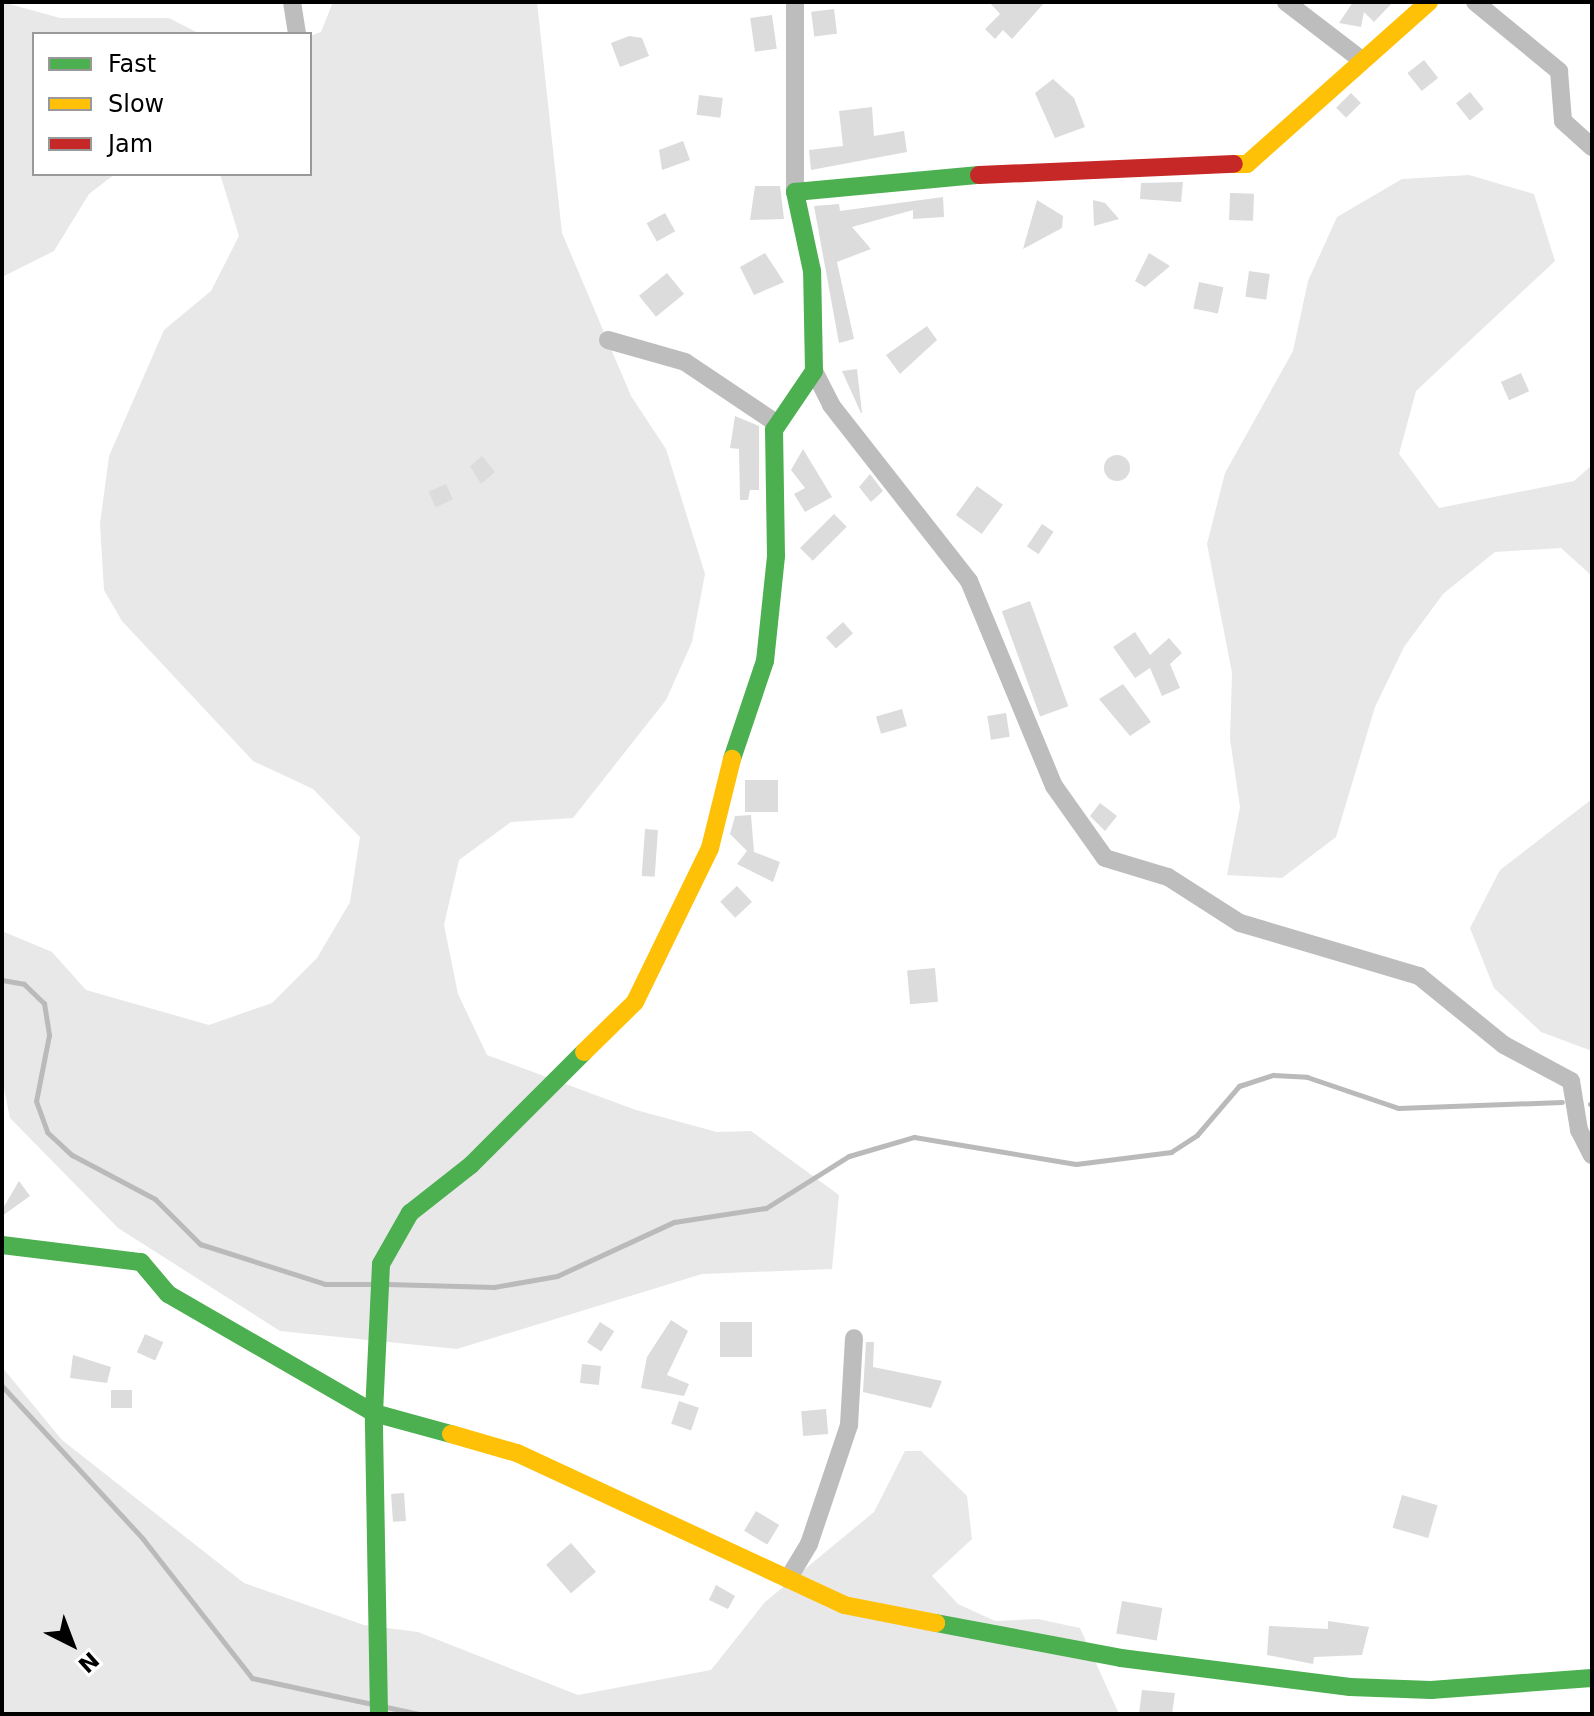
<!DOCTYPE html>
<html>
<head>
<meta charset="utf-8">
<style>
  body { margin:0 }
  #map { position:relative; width:1594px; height:1716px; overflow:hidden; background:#fff; font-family:"DejaVu Sans",sans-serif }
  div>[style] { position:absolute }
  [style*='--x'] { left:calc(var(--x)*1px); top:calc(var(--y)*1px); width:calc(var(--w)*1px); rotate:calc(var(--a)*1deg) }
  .green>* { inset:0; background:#e8e8e8 }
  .stream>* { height:5px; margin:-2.5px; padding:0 2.5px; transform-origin:2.5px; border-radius:2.5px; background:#bababa }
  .building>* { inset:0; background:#dcdcdc; transform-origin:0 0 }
  .round { border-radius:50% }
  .street>* { height:18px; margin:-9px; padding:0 9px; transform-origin:9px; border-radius:9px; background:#bdbdbd }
  .fast>* { height:18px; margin:-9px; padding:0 9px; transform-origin:9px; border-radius:9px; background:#4caf50 }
  .slow>* { height:18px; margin:-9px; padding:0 9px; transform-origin:9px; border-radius:9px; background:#ffc107 }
  .jam>* { height:18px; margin:-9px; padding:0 9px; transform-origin:9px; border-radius:9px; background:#c62828 }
  span { translate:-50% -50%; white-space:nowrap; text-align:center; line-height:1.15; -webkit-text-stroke:6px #fff; paint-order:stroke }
  .frame { position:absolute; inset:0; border:4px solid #000; pointer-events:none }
  .legend { position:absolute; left:32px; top:32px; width:280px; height:144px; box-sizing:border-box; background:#fff; border:2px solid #999; margin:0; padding:10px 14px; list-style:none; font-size:24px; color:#000 }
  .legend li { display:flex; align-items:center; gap:16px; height:40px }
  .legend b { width:40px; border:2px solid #999 }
  .north { position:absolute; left:32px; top:1604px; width:80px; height:80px; -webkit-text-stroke:6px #fff; paint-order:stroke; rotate:138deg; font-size:22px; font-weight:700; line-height:32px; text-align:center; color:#000 }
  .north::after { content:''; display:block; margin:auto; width:28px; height:36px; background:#000; clip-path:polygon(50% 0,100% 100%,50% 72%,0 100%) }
</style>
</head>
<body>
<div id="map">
  <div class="green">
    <i style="clip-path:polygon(2px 2px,60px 18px,169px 18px,200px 34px,34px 34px,34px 174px,115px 174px,89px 194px,54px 251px,2px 277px)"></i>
    <i style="clip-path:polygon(333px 2px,537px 2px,562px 233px,631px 396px,666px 449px,705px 574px,692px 642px,666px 700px,573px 818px,511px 822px,459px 860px,444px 925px,458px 994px,487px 1055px,636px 1110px,717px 1132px,751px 1131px,839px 1195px,832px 1269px,702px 1274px,457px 1349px,280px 1331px,118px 1228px,10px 1118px,2px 1079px,2px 931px,52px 952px,86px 990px,209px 1025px,272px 1003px,317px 958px,350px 902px,360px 837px,313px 789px,253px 761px,122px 621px,104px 590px,100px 524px,109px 456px,164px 330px,211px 291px,239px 236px,220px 174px,310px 174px,310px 36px,321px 32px)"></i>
    <i style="clip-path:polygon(1469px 175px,1534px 194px,1555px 261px,1416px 391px,1399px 454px,1439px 508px,1574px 481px,1592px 465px,1592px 576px,1561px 548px,1495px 552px,1443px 594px,1404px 647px,1375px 707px,1336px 837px,1282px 878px,1227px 875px,1240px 807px,1230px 739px,1232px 673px,1207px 544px,1225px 473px,1293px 351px,1308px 281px,1337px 217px,1402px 179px)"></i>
    <i style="clip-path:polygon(1592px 799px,1592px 1051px,1541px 1032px,1494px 988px,1470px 928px,1500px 870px)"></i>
    <i style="clip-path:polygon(2px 1367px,62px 1440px,244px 1583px,364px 1625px,418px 1632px,578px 1695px,711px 1670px,765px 1602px,874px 1512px,905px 1451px,921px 1451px,967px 1496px,972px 1539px,932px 1576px,958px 1604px,995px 1621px,1038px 1619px,1080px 1628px,1119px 1714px,2px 1714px)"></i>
  </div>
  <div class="stream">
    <i style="--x:2;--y:980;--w:22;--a:10"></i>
    <i style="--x:24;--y:984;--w:28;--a:44"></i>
    <i style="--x:44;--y:1003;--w:32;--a:81"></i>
    <i style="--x:49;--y:1035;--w:67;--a:101.1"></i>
    <i style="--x:36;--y:1101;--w:33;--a:70"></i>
    <i style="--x:47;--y:1132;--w:34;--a:43"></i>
    <i style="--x:72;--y:1155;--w:94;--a:27.9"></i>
    <i style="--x:155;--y:1199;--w:64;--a:45"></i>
    <i style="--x:200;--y:1244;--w:131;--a:17.7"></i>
    <i style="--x:325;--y:1284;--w:48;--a:0"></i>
    <i style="--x:1590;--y:1104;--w:2;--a:-27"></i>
    <i style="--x:387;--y:1284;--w:107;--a:1.6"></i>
    <i style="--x:494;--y:1287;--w:64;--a:-9.9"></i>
    <i style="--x:557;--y:1276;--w:129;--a:-24.8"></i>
    <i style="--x:674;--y:1222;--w:93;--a:-8.7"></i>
    <i style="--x:766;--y:1208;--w:98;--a:-32.1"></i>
    <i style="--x:849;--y:1156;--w:68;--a:-16.3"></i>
    <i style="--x:914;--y:1137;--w:164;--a:9.5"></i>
    <i style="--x:1076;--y:1164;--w:96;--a:-7.2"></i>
    <i style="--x:1171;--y:1152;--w:31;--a:-33"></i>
    <i style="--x:1197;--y:1135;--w:65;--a:-49.4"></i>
    <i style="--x:1239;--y:1086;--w:36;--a:-18"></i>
    <i style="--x:1273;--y:1075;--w:34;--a:3"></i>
    <i style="--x:1307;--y:1077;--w:96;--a:18.8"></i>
    <i style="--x:1398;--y:1108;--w:164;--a:-2.1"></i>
    <i style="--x:2;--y:1386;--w:208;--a:47.3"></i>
    <i style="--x:143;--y:1539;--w:177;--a:51.9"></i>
    <i style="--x:252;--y:1678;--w:123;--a:12.2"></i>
    <i style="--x:386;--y:1707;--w:35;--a:12"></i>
  </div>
  <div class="building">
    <i style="clip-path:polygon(989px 2px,1045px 2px,1012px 39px,1003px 30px,995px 39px,985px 29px,1000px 14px)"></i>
    <i style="clip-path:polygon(1353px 2px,1393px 2px,1374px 22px,1364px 12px,1361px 27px,1339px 23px)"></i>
    <i style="left:834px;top:9px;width:25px;height:23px;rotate:83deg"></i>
    <i style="left:772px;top:15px;width:34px;height:22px;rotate:82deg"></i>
    <i style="clip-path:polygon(629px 36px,642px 38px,649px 56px,620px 67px,611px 43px)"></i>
    <i style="left:1424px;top:60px;width:23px;height:21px;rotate:52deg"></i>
    <i style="clip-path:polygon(1053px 79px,1074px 98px,1085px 127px,1055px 138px,1035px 93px)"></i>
    <i style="left:1470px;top:92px;width:22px;height:18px;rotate:51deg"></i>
    <i style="left:1351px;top:93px;width:14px;height:21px;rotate:45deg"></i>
    <i style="left:699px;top:95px;width:24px;height:20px;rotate:7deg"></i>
    <i style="clip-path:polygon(872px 107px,874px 136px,904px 131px,907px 152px,811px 170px,809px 150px,843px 146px,839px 111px)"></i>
    <i style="clip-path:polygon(683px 141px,690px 160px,662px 170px,659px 150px)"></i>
    <i style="clip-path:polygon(1183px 182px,1181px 202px,1140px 199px,1141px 183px)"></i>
    <i style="clip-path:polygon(755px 186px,780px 186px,784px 219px,750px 220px)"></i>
    <i style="left:1230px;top:193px;width:24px;height:27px;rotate:2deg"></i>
    <i style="clip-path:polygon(943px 197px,944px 217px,913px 219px,913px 210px,852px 227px,871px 249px,837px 262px,854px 339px,839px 343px,814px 206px,839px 204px,840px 211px)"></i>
    <i style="clip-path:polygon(1037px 200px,1063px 216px,1062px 228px,1023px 249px)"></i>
    <i style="clip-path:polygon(1093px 200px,1105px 203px,1119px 219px,1094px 226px)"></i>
    <i style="left:665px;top:213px;width:21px;height:21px;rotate:61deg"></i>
    <i style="clip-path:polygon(765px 253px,784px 282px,754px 295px,740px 267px)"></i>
    <i style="clip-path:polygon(1149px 253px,1170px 266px,1145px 287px,1135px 281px)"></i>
    <i style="left:1249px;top:271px;width:21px;height:26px;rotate:8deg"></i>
    <i style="left:667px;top:273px;width:27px;height:36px;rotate:51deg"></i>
    <i style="left:1199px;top:282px;width:25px;height:27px;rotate:12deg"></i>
    <i style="clip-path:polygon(927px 326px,937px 340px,900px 374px,886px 355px)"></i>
    <i style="clip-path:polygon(857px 369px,862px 413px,861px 413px,842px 371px)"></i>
    <i style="left:1521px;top:373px;width:20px;height:22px;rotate:66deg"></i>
    <i style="clip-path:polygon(735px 416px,759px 426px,759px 490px,750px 490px,748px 500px,740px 500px,739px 449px,730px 448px)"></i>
    <i style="clip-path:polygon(803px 449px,832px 497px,805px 512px,794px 494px,805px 488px,791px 470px)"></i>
    <i class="round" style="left:1104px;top:455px;width:26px;height:26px"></i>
    <i style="clip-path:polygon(482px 456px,495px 472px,481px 484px,470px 466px)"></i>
    <i style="clip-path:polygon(870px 474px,883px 491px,871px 502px,859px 487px)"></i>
    <i style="left:446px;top:484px;width:17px;height:19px;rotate:66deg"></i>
    <i style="left:977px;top:486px;width:32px;height:36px;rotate:36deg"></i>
    <i style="left:834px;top:514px;width:18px;height:48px;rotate:45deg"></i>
    <i style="left:1042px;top:524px;width:14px;height:27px;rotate:34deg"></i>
    <i style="left:1030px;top:601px;width:112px;height:30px;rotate:70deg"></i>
    <i style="left:843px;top:622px;width:15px;height:23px;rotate:48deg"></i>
    <i style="clip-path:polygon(1135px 632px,1150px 655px,1169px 638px,1182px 653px,1170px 664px,1180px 688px,1162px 696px,1150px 668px,1135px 678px,1113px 647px)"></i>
    <i style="clip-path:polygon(1123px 684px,1151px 722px,1130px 736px,1099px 699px)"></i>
    <i style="left:902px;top:709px;width:18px;height:27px;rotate:74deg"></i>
    <i style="left:1006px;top:713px;width:24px;height:19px;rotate:81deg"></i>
    <i style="left:745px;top:780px;width:33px;height:32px"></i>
    <i style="clip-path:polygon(1100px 803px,1117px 816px,1105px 831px,1090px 816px)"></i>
    <i style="clip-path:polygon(751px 815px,754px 852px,780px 862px,773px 882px,737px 864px,747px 851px,730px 834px,735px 816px)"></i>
    <i style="left:645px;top:829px;width:13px;height:47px;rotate:4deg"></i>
    <i style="left:737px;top:886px;width:22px;height:23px;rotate:47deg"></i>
    <i style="left:935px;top:968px;width:34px;height:28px;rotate:85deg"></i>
    <i style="clip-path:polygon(19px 1181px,30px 1196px,2px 1216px,2px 1210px)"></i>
    <i style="clip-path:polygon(671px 1320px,688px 1331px,667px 1375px,689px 1384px,684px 1396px,641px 1388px,647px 1357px)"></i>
    <i style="left:600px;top:1322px;width:17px;height:24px;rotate:33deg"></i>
    <i style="left:720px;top:1322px;width:32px;height:35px"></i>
    <i style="left:145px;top:1334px;width:20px;height:20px;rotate:24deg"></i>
    <i style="clip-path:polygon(866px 1342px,874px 1342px,873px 1367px,942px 1381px,931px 1408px,863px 1392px)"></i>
    <i style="clip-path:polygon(73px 1355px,111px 1367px,107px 1383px,70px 1378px)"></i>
    <i style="left:582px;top:1364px;width:19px;height:19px;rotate:6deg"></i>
    <i style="left:111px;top:1390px;width:21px;height:18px"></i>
    <i style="left:679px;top:1401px;width:21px;height:24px;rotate:19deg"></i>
    <i style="left:826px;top:1409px;width:25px;height:25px;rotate:85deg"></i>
    <i style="left:404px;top:1493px;width:28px;height:13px;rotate:86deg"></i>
    <i style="left:1402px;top:1495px;width:37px;height:34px;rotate:16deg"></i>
    <i style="left:756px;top:1511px;width:27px;height:23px;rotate:31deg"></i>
    <i style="left:571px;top:1543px;width:38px;height:33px;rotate:49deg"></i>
    <i style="clip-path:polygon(716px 1585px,735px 1596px,728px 1609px,709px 1600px)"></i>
    <i style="left:1122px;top:1601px;width:41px;height:33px;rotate:10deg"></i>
    <i style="clip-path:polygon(1328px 1621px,1369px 1627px,1362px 1655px,1314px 1657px,1313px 1664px,1267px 1655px,1269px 1626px,1328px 1629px)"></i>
    <i style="clip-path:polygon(1142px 1690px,1175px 1693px,1172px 1714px,1139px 1714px)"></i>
  </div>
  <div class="street">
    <i style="--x:292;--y:2;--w:32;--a:81"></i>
    <i style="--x:1286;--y:2;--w:92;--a:37.5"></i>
    <i style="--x:1475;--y:2;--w:109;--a:39.4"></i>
    <i style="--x:1559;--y:71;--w:50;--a:85.4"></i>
    <i style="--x:1563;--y:121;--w:39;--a:42"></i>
    <i style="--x:795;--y:192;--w:190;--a:-90"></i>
    <i style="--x:608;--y:340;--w:80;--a:15.9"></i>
    <i style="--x:685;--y:362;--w:110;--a:33.8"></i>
    <i style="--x:814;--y:371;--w:38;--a:63"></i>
    <i style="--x:831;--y:405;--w:224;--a:51.9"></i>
    <i style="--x:969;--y:581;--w:222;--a:67.5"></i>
    <i style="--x:1054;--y:786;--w:88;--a:54.7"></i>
    <i style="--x:1105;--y:858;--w:66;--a:16.8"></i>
    <i style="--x:1168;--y:877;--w:85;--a:32.6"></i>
    <i style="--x:1240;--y:923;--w:187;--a:16.5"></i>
    <i style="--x:1419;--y:976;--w:109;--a:39.1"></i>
    <i style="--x:1504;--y:1045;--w:76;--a:28.2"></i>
    <i style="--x:1571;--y:1081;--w:50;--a:80.7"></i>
    <i style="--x:1579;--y:1130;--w:28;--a:63"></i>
    <i style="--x:788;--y:1579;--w:41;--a:-59"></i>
    <i style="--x:809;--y:1544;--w:126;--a:-71.4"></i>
    <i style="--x:849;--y:1425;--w:87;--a:-86.7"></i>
  </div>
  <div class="fast">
    <i style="--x:732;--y:759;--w:103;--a:-71.4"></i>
    <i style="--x:765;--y:661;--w:106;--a:-84"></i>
    <i style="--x:776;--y:556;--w:126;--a:-90.9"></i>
    <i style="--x:774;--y:430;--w:71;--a:-55.9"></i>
    <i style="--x:814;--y:371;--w:100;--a:-91.1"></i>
    <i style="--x:812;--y:271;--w:81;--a:-102.1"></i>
    <i style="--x:795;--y:192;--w:185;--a:-5.3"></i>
    <i style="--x:2;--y:1245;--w:140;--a:7"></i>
    <i style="--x:141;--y:1262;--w:42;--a:49.8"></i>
    <i style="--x:168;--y:1294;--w:238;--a:30"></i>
    <i style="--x:374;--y:1413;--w:80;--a:15.3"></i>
    <i style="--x:936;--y:1623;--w:188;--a:10.7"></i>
    <i style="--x:1121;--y:1658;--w:231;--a:7.2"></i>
    <i style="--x:1350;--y:1687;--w:81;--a:2.1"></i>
    <i style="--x:1431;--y:1690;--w:161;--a:-4.3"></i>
    <i style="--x:379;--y:1714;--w:301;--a:-91"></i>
    <i style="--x:374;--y:1413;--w:149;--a:-87.3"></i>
    <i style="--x:381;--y:1264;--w:59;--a:-60.4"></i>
    <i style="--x:410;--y:1213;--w:78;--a:-38.2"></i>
    <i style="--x:471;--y:1165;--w:160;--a:-45"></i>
  </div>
  <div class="slow">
    <i style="--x:1234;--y:164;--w:13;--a:0"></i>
    <i style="--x:1247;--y:164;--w:244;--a:-41.7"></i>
    <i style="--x:584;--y:1052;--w:71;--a:-44.4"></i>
    <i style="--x:635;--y:1002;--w:171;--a:-64"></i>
    <i style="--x:710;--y:848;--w:92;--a:-76.1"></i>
    <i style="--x:451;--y:1434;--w:69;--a:16.1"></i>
    <i style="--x:517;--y:1453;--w:361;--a:24.9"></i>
    <i style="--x:844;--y:1605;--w:94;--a:11.1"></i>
  </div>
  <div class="jam">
    <i style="--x:979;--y:175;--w:255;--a:-2.5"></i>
  </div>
  <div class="frame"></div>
  <ul class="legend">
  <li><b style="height:10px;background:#4caf50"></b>Fast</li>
  <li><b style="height:10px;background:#ffc107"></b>Slow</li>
  <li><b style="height:10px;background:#c62828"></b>Jam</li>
  </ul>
  <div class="north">N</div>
</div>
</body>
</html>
